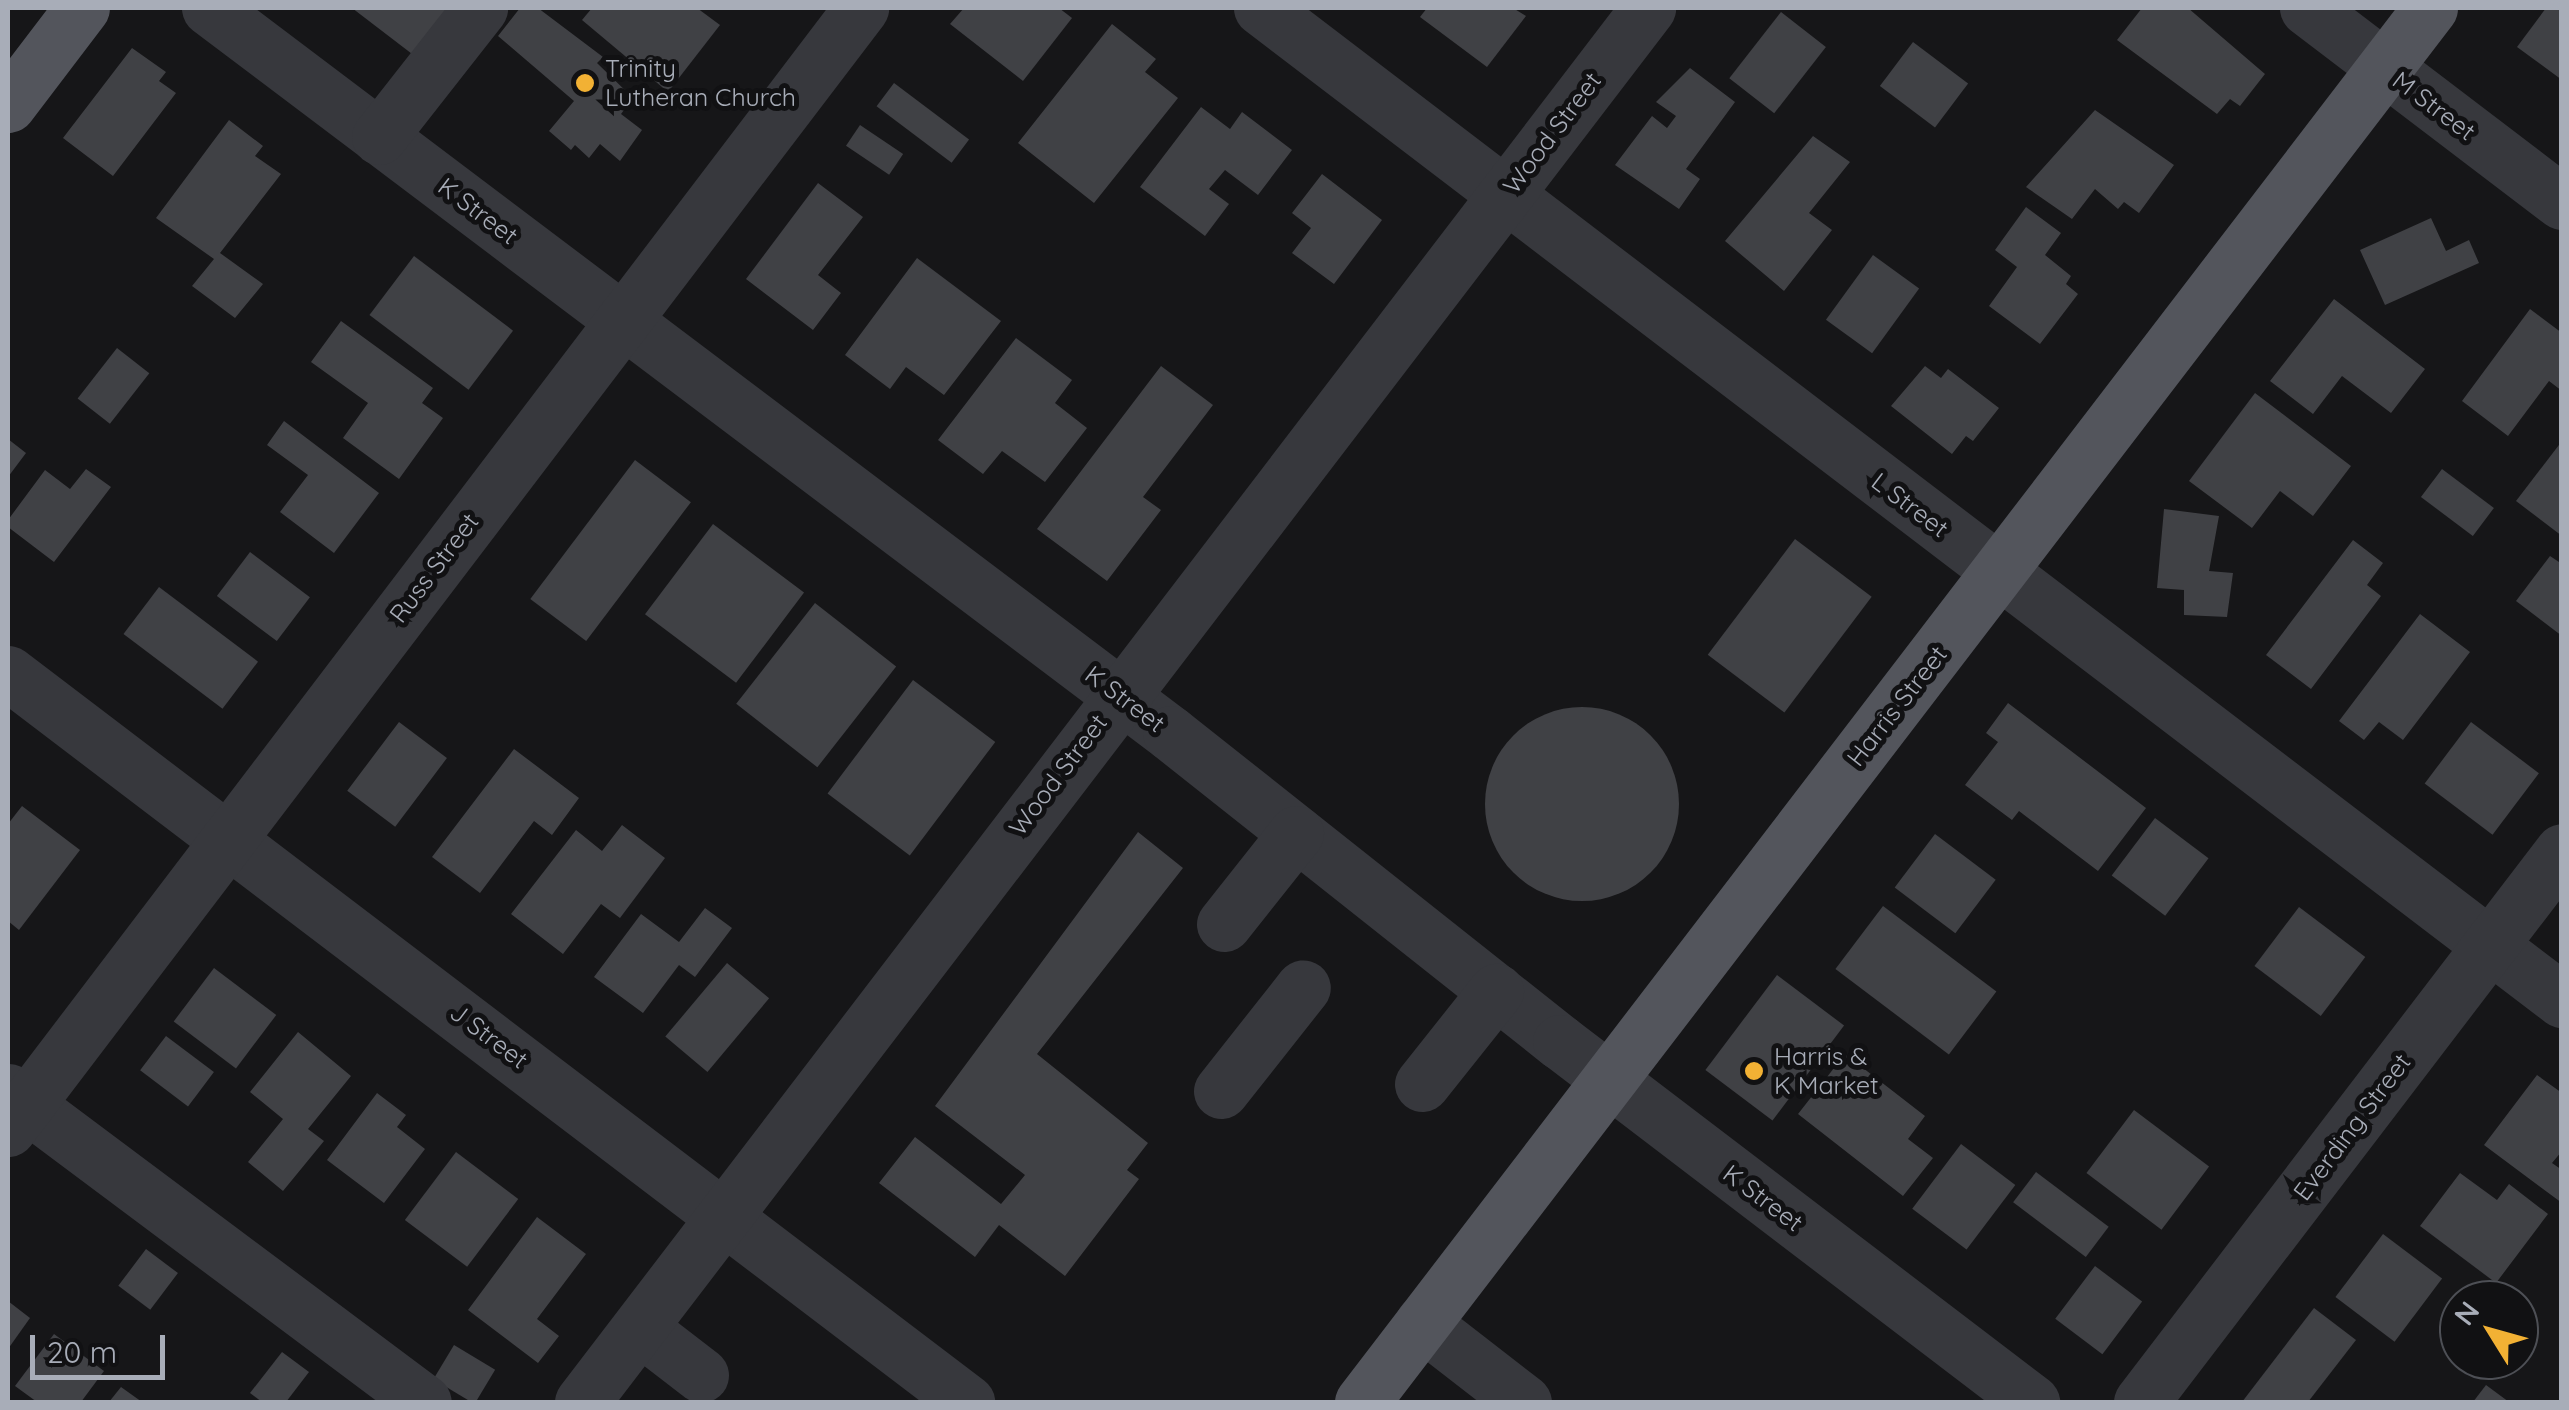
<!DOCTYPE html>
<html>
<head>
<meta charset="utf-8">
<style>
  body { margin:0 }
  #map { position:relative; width:2569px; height:1410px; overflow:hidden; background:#161618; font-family:Quicksand,sans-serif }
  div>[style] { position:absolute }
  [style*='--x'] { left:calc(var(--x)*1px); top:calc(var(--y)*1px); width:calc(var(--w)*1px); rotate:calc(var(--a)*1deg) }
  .building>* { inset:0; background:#404145; transform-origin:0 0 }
  .round { border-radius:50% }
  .minor>* { height:55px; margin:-27.5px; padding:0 27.5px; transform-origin:27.5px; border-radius:27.5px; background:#37383d }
  .major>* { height:55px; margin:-27.5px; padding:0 27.5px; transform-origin:27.5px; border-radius:27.5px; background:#53555c }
  .dots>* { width:28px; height:28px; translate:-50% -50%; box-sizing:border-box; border:5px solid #111113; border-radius:50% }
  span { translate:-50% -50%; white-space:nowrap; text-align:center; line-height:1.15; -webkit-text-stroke:10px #111113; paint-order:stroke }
  .poi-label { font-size:25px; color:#a8adb8 }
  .left { translate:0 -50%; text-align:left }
  .street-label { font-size:25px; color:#a8adb8 }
  .frame { position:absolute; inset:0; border:10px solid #a8adb8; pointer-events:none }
  .north { position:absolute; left:2439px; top:1280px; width:100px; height:100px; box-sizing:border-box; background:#111113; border:2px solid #4d4f55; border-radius:50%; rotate:307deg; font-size:28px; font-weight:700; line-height:40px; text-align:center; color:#a8adb8 }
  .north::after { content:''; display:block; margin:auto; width:35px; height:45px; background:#f2b134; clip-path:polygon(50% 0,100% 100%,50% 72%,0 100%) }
  .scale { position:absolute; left:30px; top:1335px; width:135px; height:45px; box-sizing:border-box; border:5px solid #a8adb8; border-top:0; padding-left:12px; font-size:30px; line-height:35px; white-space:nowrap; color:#a8adb8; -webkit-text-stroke:8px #111113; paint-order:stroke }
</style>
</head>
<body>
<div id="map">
  <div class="building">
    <i style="clip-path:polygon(352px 8px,454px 8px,416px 57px)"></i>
    <i style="clip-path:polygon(520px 8px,538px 8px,603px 57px,597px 63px,633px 98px,621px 114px,642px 130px,620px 161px,600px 144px,589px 158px,575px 145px,571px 150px,549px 131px,574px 101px,498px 36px)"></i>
    <i style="clip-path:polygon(592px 8px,697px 8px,720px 25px,668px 92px,582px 20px)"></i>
    <i style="clip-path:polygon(964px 8px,1059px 8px,1072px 18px,1023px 81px,950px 24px)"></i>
    <i style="clip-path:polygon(1427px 8px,1513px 8px,1526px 16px,1487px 67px,1420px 17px)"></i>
    <i style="clip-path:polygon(2142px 8px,2188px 8px,2265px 74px,2240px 106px,2230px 99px,2217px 114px,2117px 40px)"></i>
    <i style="clip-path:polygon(2546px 8px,2562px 8px,2562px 80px,2517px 47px)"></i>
    <i style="left:1781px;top:12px;width:57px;height:84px;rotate:38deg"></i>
    <i style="clip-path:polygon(1112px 24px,1156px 59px,1145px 72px,1178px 98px,1094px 203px,1018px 143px)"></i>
    <i style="left:1913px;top:42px;width:69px;height:55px;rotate:37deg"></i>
    <i style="clip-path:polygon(132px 48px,166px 72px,159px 81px,176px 93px,113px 176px,63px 138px)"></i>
    <i style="clip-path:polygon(1690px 68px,1735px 102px,1686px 169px,1700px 179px,1679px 209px,1615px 165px,1652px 116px,1667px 128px,1676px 116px,1656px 102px)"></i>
    <i style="left:894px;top:83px;width:94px;height:29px;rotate:37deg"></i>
    <i style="clip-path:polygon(1201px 107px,1230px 129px,1242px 112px,1292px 150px,1258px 195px,1225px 170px,1209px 189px,1229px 204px,1205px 236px,1140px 187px)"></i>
    <i style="clip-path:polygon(2095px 110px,2174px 165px,2139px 213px,2124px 202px,2118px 209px,2095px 189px,2072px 219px,2026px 187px)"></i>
    <i style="clip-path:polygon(229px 120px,263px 146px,255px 156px,281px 174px,220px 253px,263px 284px,235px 318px,192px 286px,214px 259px,156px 218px)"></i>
    <i style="left:860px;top:125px;width:52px;height:25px;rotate:34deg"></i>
    <i style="clip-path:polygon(1813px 136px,1850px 162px,1809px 213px,1832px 230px,1784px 291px,1725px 241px)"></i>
    <i style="clip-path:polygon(1322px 174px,1382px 220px,1334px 284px,1292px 253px,1311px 228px,1292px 213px)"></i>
    <i style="clip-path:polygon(818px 183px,863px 217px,818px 275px,841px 293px,813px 330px,746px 279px)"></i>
    <i style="clip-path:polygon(2026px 207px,2061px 233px,2045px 255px,2071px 276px,2066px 284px,2078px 294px,2040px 344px,1989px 306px,2017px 267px,1995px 250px)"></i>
    <i style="clip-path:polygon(2431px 218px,2446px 251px,2469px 240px,2479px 263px,2385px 305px,2360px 250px)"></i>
    <i style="left:1873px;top:255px;width:57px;height:80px;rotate:36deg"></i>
    <i style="left:414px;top:256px;width:124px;height:74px;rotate:37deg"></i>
    <i style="clip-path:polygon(917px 258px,1001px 321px,944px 395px,906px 367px,890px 389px,845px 355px)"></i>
    <i style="clip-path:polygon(2334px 299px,2425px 369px,2391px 413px,2342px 376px,2313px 414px,2270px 381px)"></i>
    <i style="clip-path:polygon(2530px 309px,2562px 333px,2562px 391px,2549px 381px,2508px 436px,2462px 401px)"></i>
    <i style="clip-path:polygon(341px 321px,433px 388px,422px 403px,443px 418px,399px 479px,343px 438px,368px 403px,311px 362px)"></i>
    <i style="clip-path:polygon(1016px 338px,1072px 380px,1055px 403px,1087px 428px,1045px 482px,1002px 451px,983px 474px,938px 440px)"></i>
    <i style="left:117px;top:348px;width:41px;height:64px;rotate:38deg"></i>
    <i style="clip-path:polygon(1161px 366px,1213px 405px,1143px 497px,1161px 510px,1107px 581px,1037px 529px)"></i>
    <i style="clip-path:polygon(1925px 366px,1941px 378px,1948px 369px,1999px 408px,1973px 441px,1966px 436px,1952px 454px,1891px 406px)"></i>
    <i style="clip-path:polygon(2255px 393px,2351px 466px,2313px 516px,2280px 491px,2252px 528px,2189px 481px)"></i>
    <i style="clip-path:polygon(284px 421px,379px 493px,334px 553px,280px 512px,308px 475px,267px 445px)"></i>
    <i style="clip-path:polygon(8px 439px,26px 453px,8px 477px)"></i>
    <i style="clip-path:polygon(2562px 441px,2562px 536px,2516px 501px)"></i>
    <i style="left:635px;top:460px;width:70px;height:174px;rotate:37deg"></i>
    <i style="clip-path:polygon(86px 469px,111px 487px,54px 562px,8px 527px,8px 520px,45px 470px,70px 489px)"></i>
    <i style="left:2442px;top:469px;width:65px;height:35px;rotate:37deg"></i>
    <i style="clip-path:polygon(2164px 509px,2219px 516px,2209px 571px,2233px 573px,2227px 617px,2184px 615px,2184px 590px,2157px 588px)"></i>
    <i style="left:713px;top:524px;width:114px;height:113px;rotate:37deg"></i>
    <i style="left:1795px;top:539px;width:96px;height:145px;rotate:37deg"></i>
    <i style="clip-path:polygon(2353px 540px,2383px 563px,2367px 585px,2381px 596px,2311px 689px,2266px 655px)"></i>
    <i style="left:250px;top:552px;width:75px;height:55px;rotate:37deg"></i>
    <i style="clip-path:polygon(2550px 556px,2562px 564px,2562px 636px,2516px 601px)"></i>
    <i style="left:159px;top:587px;width:124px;height:59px;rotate:37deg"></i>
    <i style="left:815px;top:603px;width:103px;height:128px;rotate:38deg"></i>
    <i style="clip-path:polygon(2420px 614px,2470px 652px,2403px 740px,2379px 722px,2364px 740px,2339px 721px)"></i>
    <i style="left:913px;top:680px;width:103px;height:142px;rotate:37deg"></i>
    <i style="clip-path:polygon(2008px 703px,2146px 808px,2098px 871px,2019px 811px,2012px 820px,1965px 785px,1998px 742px,1986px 733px)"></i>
    <i class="round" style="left:1485px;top:707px;width:194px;height:194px"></i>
    <i style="left:399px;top:722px;width:60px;height:86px;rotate:37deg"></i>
    <i style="left:2471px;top:722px;width:85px;height:77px;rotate:37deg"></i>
    <i style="clip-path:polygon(514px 749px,579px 798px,552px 835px,534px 821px,480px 893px,432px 857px)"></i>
    <i style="clip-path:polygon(22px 806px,80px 850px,19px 930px,8px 921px,8px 824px)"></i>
    <i style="left:2155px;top:818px;width:67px;height:72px;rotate:37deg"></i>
    <i style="clip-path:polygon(622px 825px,665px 858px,620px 918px,601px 904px,563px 954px,511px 914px,576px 830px,602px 851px)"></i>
    <i style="clip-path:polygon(1138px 832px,1183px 868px,1037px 1054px,1148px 1143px,1127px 1170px,1139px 1179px,1065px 1276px,999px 1225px,975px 1257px,879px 1183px,915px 1137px,1001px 1204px,1025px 1175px,935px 1106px)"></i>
    <i style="left:1935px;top:834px;width:76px;height:67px;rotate:37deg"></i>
    <i style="left:1883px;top:906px;width:142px;height:79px;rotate:37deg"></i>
    <i style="left:2299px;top:907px;width:83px;height:74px;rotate:37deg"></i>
    <i style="clip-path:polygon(705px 908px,732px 928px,695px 977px,679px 965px,643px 1013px,594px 977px,641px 914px,679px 942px)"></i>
    <i style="left:727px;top:963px;width:55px;height:96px;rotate:40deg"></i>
    <i style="left:214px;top:968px;width:78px;height:67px;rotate:37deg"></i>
    <i style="left:1777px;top:975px;width:84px;height:119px;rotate:37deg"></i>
    <i style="clip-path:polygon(298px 1032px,351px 1076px,308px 1129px,324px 1141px,283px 1191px,248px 1162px,283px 1119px,250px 1092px)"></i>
    <i style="left:166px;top:1036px;width:60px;height:43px;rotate:37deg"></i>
    <i style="clip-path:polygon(1845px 1054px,1925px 1116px,1908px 1139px,1933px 1158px,1903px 1196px,1798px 1114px)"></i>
    <i style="clip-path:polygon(2537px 1075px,2562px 1093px,2562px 1151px,2552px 1163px,2562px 1170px,2562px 1203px,2484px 1145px)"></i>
    <i style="clip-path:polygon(377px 1093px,406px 1115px,397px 1127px,425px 1149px,384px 1203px,327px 1160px)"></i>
    <i style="left:2134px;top:1110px;width:94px;height:79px;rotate:37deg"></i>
    <i style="left:1961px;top:1144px;width:68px;height:81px;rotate:37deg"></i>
    <i style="left:456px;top:1152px;width:78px;height:85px;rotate:37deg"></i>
    <i style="left:2036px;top:1172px;width:91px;height:38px;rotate:37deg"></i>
    <i style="clip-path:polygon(2460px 1173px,2497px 1200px,2509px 1184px,2548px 1214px,2496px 1283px,2420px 1226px)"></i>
    <i style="clip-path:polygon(537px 1217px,586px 1254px,537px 1319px,559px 1336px,538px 1363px,468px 1310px)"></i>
    <i style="left:2383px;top:1234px;width:74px;height:79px;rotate:37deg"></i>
    <i style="left:146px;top:1249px;width:40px;height:46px;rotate:37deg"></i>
    <i style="left:2095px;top:1266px;width:59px;height:66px;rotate:37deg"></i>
    <i style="clip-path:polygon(8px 1301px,30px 1318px,8px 1349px)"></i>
    <i style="clip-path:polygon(2314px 1308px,2356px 1340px,2308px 1402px,2242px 1402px)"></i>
    <i style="clip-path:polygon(54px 1334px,104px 1371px,81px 1402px,37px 1402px,15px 1386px)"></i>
    <i style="left:454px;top:1345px;width:48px;height:40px;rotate:31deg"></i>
    <i style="clip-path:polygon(282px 1352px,309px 1372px,286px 1402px,262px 1402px,250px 1393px)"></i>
    <i style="clip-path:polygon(2486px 1385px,2509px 1402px,2473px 1402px)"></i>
    <i style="clip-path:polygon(121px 1387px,142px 1402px,109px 1402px)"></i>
  </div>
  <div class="minor">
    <i style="--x:209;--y:8;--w:1204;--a:37.03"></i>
    <i style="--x:1170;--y:733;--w:498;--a:38.4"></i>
    <i style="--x:1560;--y:1042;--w:594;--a:37.33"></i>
    <i style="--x:1261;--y:8;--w:1636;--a:37.33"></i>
    <i style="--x:2307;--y:8;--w:320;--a:37.3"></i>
    <i style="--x:379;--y:137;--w:164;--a:-51.9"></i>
    <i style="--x:8;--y:673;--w:1205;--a:37.24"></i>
    <i style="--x:1224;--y:924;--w:116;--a:-51.6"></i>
    <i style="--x:1422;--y:1084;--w:119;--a:-51.5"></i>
    <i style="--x:8;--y:1091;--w:519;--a:36.78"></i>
    <i style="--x:1221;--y:1091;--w:132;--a:-51.7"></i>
    <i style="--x:8;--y:1129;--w:1409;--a:-52.73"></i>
    <i style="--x:1422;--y:1323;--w:129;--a:37.8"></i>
    <i style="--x:640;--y:1328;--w:77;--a:37.6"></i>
    <i style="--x:582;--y:1402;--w:1755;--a:-52.59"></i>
    <i style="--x:2141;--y:1402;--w:693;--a:-52.62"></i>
  </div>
  <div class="major">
    <i style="--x:8;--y:105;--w:122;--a:-52.7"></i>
    <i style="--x:1362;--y:1402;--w:1756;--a:-52.54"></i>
  </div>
  <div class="dots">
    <i style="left:585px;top:83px;background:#f2b134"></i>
    <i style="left:1754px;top:1071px;background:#f2b134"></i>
  </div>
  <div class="poi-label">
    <span class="left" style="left:605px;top:83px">Trinity<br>Lutheran Church</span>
    <span class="left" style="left:1774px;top:1071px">Harris &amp;<br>K Market</span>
  </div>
  <div class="street-label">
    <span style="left:2434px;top:106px;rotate:37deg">M Street</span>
    <span style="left:1552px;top:133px;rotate:-53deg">Wood Street</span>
    <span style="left:478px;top:211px;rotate:37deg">K Street</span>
    <span style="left:1910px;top:505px;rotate:37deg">L Street</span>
    <span style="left:434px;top:568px;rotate:-53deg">Russ Street</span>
    <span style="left:1125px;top:699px;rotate:37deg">K Street</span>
    <span style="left:1897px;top:706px;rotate:-52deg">Harris Street</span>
    <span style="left:1058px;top:775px;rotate:-53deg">Wood Street</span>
    <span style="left:489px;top:1036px;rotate:37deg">J Street</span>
    <span style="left:2352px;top:1127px;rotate:-53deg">Everding Street</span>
    <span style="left:1763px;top:1198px;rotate:37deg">K Street</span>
  </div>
  <div class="frame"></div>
  <div class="north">N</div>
  <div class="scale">20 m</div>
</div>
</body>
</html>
